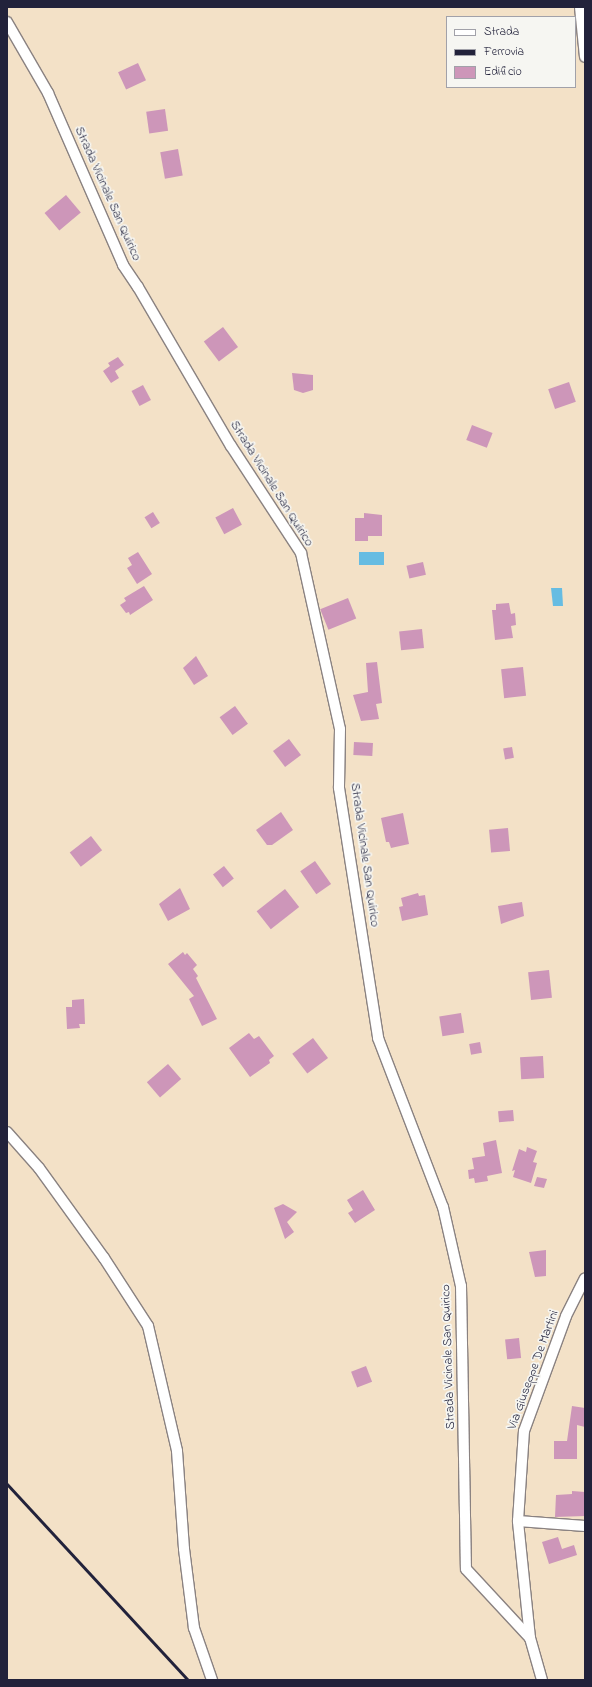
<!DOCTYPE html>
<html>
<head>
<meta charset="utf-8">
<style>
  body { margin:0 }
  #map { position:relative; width:592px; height:1687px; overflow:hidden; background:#f3e1c7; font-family:"Indie Flower",sans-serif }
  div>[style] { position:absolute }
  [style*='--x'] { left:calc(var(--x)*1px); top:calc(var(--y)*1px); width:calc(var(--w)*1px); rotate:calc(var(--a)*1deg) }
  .water>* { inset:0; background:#66bce2; transform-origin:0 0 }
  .building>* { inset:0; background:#cd96b9; transform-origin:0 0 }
  .roads { filter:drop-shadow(1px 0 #8a8281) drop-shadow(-1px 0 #8a8281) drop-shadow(0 1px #8a8281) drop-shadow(0 -1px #8a8281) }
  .minor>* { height:10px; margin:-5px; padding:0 5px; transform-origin:5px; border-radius:5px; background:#fff }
  .rail>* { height:3px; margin:-1.5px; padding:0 1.5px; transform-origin:1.5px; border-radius:1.5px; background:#22223b }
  span { translate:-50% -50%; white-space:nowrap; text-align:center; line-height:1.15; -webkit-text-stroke:3.5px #f6f6f2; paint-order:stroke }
  .street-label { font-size:13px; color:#22223b }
  .frame { position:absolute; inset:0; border:8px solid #22223b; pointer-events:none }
  .legend { position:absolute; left:446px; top:16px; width:130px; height:72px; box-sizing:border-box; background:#f6f6f2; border:1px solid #a1a1a9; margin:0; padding:5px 7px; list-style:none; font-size:12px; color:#22223b }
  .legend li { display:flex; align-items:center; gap:8px; height:20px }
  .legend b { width:20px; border:1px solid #a1a1a9 }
</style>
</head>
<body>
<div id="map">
  <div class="water">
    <i style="left:359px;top:552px;width:25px;height:13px"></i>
    <i style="clip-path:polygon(551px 588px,562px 588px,563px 606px,553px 606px)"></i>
  </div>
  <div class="building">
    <i style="left:138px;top:63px;width:19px;height:22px;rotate:65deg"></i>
    <i style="left:165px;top:109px;width:22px;height:19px;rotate:82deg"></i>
    <i style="left:178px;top:149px;width:27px;height:18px;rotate:80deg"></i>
    <i style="left:66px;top:195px;width:23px;height:28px;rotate:50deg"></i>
    <i style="left:223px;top:327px;width:25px;height:24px;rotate:53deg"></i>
    <i style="clip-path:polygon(118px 357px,124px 365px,115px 371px,119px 378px,111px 383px,103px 371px,110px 366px,108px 363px)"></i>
    <i style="clip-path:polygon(292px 373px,313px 375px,313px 390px,303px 393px,294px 390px)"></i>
    <i style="left:569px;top:382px;width:21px;height:22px;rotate:71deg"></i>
    <i style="left:143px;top:385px;width:17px;height:13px;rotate:62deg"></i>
    <i style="left:472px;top:425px;width:22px;height:16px;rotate:21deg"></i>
    <i style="left:233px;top:508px;width:19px;height:20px;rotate:62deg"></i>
    <i style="left:153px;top:512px;width:13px;height:10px;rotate:58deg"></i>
    <i style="clip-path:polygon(364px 513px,382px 515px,382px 536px,368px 536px,368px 541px,355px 541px,355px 518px,364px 518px)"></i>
    <i style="clip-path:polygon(138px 552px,152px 574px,137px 584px,127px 568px,132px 565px,128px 558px)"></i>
    <i style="left:423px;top:562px;width:13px;height:17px;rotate:77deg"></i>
    <i style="clip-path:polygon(144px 586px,153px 600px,130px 615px,129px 612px,126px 613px,120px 605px,126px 601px,124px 598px)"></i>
    <i style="left:348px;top:598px;width:22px;height:30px;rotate:68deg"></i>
    <i style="clip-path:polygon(509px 603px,511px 614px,515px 613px,516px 625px,511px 626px,513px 638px,495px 640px,492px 610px,496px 610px,496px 604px)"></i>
    <i style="left:422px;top:629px;width:19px;height:23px;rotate:84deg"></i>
    <i style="clip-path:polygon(196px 656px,208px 676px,194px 685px,183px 668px)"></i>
    <i style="clip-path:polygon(377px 662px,382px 703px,376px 704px,379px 719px,361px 721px,353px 695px,368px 692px,366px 663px)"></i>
    <i style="left:523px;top:667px;width:29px;height:22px;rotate:84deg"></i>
    <i style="left:235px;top:706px;width:22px;height:19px;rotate:54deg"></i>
    <i style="left:289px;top:739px;width:20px;height:20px;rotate:53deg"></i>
    <i style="left:354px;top:742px;width:19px;height:13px;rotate:3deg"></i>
    <i style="left:512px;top:747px;width:11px;height:9px;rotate:80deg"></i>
    <i style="clip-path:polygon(281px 812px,293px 830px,272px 845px,267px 845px,256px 830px)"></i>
    <i style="clip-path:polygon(403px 813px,409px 844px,391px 848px,389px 842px,386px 842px,381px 818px)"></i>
    <i style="left:508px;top:828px;width:23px;height:19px;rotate:85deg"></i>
    <i style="left:91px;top:836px;width:18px;height:27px;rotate:52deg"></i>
    <i style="left:315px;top:861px;width:28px;height:18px;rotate:55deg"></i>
    <i style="left:224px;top:866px;width:16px;height:14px;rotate:52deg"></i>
    <i style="clip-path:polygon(180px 888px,190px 909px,168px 921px,159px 904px)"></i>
    <i style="left:285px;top:889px;width:23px;height:36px;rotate:52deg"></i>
    <i style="clip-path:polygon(418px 893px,419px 896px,425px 895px,428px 915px,402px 921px,399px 907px,403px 906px,401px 898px)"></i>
    <i style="clip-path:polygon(522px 902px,524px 916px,501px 924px,498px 906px)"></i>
    <i style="clip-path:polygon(183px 952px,185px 955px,187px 953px,197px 965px,193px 969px,198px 976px,196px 978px,217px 1019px,202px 1026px,189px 999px,194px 996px,168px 964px)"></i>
    <i style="left:549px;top:970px;width:28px;height:21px;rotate:84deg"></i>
    <i style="clip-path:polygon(84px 999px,85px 1024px,79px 1024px,80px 1028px,67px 1029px,66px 1007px,72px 1007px,72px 1000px)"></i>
    <i style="left:461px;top:1013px;width:20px;height:22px;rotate:81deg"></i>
    <i style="clip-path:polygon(249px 1033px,254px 1039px,259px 1036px,274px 1056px,269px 1060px,270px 1063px,250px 1077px,229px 1048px)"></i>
    <i style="left:313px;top:1038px;width:25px;height:26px;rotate:53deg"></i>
    <i style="left:480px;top:1042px;width:11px;height:11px;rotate:80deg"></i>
    <i style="left:543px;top:1056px;width:22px;height:23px;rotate:87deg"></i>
    <i style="left:168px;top:1064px;width:20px;height:28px;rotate:49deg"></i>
    <i style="left:513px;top:1110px;width:11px;height:15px;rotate:85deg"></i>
    <i style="clip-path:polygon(496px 1140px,502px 1173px,487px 1176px,488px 1181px,475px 1183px,474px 1178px,469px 1179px,468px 1170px,474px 1169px,472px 1158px,485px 1156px,483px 1143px)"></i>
    <i style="clip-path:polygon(527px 1147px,537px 1151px,533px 1162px,537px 1163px,531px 1183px,513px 1177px,515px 1170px,512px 1171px,519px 1149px,526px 1152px)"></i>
    <i style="clip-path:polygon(537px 1177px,547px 1179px,544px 1188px,534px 1186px)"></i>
    <i style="clip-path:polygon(363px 1190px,375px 1210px,355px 1223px,348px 1213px,353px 1210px,347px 1200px)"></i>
    <i style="clip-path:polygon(283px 1204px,297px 1212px,287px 1222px,294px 1232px,285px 1239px,274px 1208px)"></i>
    <i style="clip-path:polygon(546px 1250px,546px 1276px,535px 1277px,529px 1252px)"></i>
    <i style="left:519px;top:1338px;width:20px;height:14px;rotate:84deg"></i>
    <i style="left:366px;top:1366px;width:17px;height:16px;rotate:69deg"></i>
    <i style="clip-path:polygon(572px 1406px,585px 1408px,585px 1427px,577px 1425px,577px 1459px,554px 1459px,554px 1441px,567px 1441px)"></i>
    <i style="clip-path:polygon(572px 1491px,585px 1492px,585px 1516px,555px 1517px,556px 1495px,572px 1494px)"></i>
    <i style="clip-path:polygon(558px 1537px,562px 1549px,574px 1545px,577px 1555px,549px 1564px,542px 1542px)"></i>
  </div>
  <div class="roads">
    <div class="minor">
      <i style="--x:580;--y:7;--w:50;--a:84.3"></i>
      <i style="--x:7;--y:22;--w:82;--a:60"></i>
      <i style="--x:48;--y:93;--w:188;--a:66.4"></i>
      <i style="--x:123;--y:265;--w:27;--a:56"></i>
      <i style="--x:138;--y:287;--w:184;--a:59.7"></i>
      <i style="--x:231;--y:446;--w:128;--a:56.8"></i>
      <i style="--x:301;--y:553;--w:180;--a:77.5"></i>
      <i style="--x:340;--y:729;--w:59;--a:91"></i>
      <i style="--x:339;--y:788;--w:253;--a:81.1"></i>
      <i style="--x:378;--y:1038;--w:181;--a:69"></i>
      <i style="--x:443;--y:1207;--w:81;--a:77.2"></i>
      <i style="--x:461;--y:1286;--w:283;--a:89"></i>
      <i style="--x:466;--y:1569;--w:94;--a:47.2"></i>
      <i style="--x:7;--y:1132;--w:48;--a:48.4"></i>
      <i style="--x:39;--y:1168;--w:111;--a:54.2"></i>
      <i style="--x:104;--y:1258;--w:81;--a:57.1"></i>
      <i style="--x:148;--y:1326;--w:128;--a:76.9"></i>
      <i style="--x:177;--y:1451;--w:98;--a:85.9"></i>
      <i style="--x:184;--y:1549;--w:80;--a:82.8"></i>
      <i style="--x:194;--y:1628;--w:55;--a:70.9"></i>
      <i style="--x:518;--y:1521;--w:67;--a:4.3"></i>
      <i style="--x:542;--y:1680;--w:44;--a:-105.9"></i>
      <i style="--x:530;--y:1638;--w:118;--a:-95.9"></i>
      <i style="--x:518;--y:1521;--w:90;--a:-86.2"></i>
      <i style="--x:524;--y:1431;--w:122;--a:-69.9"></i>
      <i style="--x:566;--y:1316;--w:42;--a:-63.4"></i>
    </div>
  </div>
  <div class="rail">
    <i style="--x:7;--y:1484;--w:267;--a:47.3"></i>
  </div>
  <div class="street-label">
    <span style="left:107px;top:194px;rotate:66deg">Strada Vicinale San Quirico</span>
    <span style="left:271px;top:484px;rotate:58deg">Strada Vicinale San Quirico</span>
    <span style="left:364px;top:855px;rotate:82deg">Strada Vicinale San Quirico</span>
    <span style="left:449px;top:1357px;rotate:-92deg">Strada Vicinale San Quirico</span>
    <span style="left:534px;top:1370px;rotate:-70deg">Via Giuseppe De Martini</span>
  </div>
  <div class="frame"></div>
  <ul class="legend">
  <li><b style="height:5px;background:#fff"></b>Strada</li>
  <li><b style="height:5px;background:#22223b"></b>Ferrovia</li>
  <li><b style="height:11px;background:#cd96b9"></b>Edificio</li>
  </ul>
</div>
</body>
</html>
